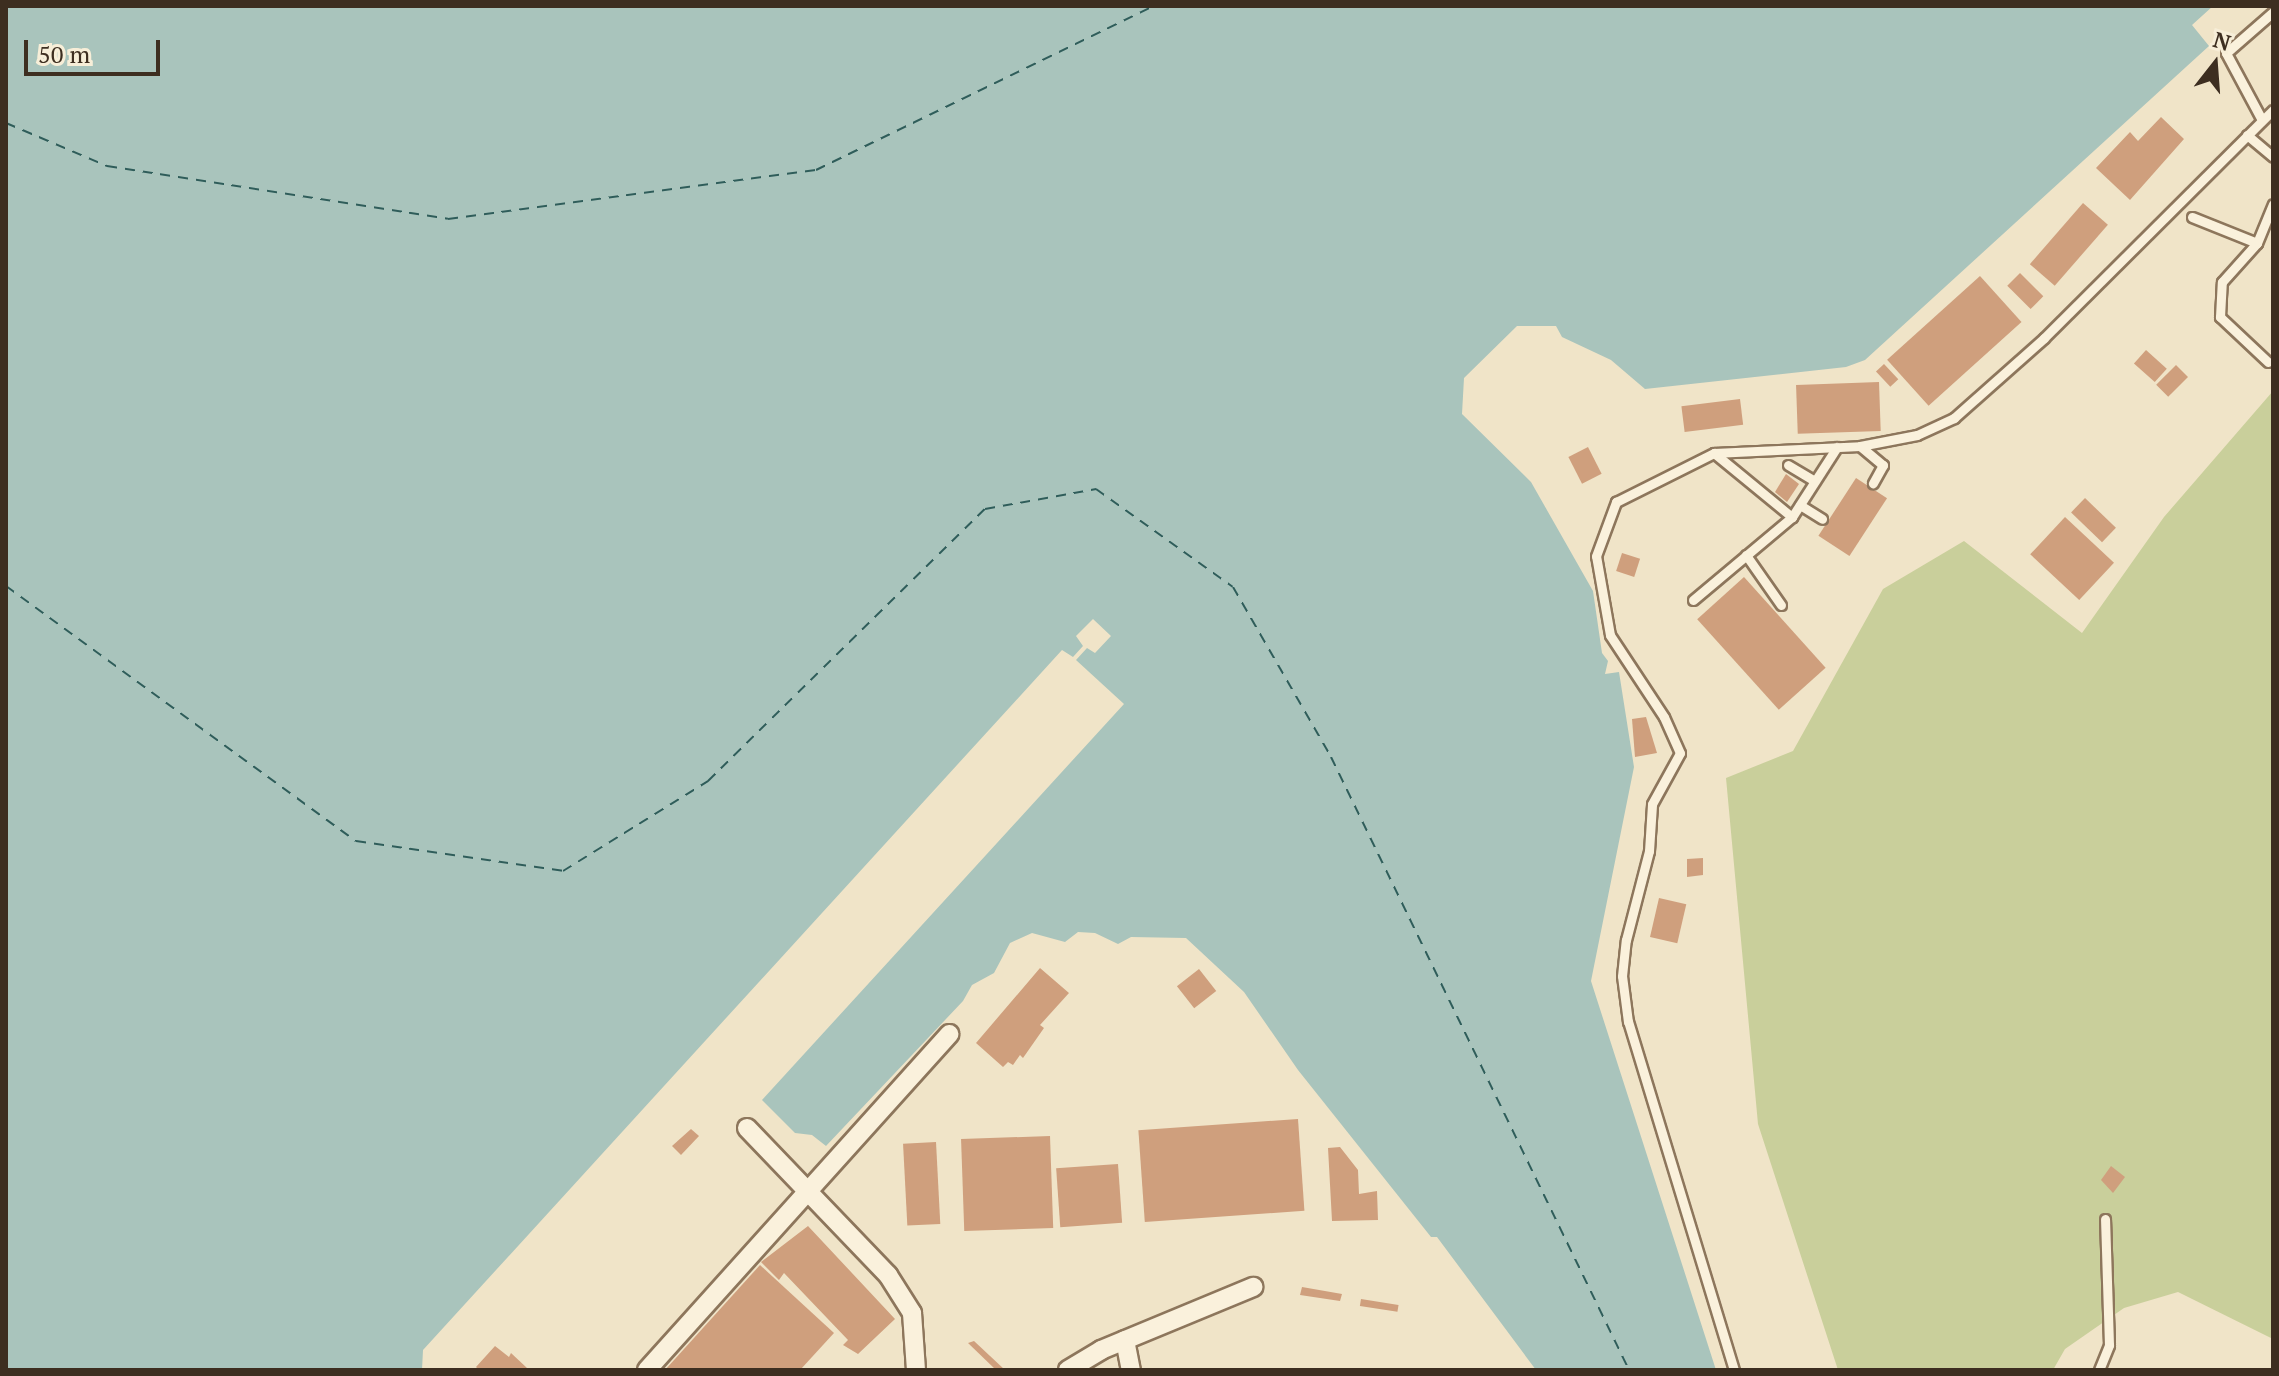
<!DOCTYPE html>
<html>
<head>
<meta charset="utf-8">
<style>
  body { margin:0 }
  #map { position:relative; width:2279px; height:1376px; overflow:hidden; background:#f0e4c8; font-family:"PT Serif",serif }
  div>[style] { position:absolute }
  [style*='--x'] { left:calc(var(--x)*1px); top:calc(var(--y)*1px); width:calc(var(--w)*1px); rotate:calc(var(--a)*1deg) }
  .green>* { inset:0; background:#c9cf9b }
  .water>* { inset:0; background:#a9c4bc }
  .ferry>* { height:2px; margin-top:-1px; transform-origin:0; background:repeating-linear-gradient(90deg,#2f5d5a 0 10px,transparent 0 18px) }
  .building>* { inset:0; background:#cf9f7d; transform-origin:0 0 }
  .roads { filter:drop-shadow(2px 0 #8d765c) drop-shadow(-2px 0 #8d765c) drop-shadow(0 2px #8d765c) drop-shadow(0 -2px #8d765c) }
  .service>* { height:9px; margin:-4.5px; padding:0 4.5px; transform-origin:4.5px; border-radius:4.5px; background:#faf1dc }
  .minor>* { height:18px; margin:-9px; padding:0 9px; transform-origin:9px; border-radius:9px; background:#faf1dc }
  span { translate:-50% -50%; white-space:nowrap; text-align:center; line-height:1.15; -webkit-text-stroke:6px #f7eed8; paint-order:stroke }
  .frame { position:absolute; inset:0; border:8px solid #3d2e20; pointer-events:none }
  .north { position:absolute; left:2175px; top:24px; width:80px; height:80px; -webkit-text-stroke:6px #f7eed8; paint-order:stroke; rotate:17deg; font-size:22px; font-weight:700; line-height:32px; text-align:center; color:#3d2e20 }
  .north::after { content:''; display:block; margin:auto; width:28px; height:36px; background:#3d2e20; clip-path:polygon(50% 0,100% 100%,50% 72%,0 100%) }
  .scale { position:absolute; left:24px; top:40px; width:136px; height:36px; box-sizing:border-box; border:4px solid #3d2e20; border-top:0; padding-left:10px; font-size:24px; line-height:28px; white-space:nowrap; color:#3d2e20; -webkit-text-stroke:6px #f7eed8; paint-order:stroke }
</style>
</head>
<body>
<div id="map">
  <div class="green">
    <i style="clip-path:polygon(2273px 391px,2273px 1339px,2178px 1292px,2124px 1308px,2065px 1349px,2053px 1370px,1838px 1370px,1758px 1124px,1726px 778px,1793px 751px,1883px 589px,1964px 541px,2082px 633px,2164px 517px)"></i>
  </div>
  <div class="water">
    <i style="clip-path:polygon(6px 6px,2213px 6px,2192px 25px,2209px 46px,1865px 360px,1846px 367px,1645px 389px,1611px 360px,1562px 337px,1556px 326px,1517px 326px,1464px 378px,1462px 414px,1531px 482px,1593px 591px,1602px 653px,1608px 661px,1605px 674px,1619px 672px,1634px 767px,1591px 981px,1716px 1370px,1536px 1370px,1437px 1237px,1431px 1237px,1298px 1070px,1244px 992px,1186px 938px,1131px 937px,1118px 944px,1095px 933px,1078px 932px,1065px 942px,1032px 933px,1010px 943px,994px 973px,972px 985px,963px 1001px,826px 1146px,812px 1135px,795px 1133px,762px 1100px,1124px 704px,1076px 660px,1087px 648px,1095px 653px,1111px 636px,1093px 619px,1076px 636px,1083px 646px,1073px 657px,1062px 650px,423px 1350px,422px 1370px,6px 1370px)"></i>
  </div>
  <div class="ferry">
    <i style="--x:6;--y:123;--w:110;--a:23.1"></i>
    <i style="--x:107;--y:166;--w:345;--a:8.8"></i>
    <i style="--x:448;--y:219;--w:371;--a:-7.6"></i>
    <i style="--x:816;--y:170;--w:375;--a:-25.9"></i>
    <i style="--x:6;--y:586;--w:433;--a:36.1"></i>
    <i style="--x:356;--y:841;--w:209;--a:8.2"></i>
    <i style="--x:563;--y:871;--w:171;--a:-31.8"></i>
    <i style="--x:708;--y:781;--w:388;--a:-44.5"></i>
    <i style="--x:985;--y:509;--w:113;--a:-10.2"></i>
    <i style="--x:1096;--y:489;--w:168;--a:35.6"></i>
    <i style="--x:1233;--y:587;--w:196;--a:60"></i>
    <i style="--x:1331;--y:757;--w:682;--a:64.07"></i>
  </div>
  <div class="building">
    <i style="clip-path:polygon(2161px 117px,2184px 139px,2130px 200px,2096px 168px,2130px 132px,2138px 141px)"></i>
    <i style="left:2083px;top:203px;width:33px;height:81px;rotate:41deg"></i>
    <i style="left:2020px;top:273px;width:33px;height:18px;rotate:45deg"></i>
    <i style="left:1980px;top:276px;width:62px;height:125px;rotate:48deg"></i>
    <i style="left:2146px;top:350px;width:28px;height:18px;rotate:42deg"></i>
    <i style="left:1884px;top:364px;width:21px;height:11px;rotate:47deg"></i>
    <i style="left:2176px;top:365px;width:17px;height:28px;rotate:45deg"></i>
    <i style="left:1879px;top:382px;width:49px;height:83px;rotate:88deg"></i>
    <i style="left:1740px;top:399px;width:26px;height:59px;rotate:83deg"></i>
    <i style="left:1588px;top:447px;width:30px;height:22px;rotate:63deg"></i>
    <i style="clip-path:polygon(1786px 474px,1799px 484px,1787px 502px,1775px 492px)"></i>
    <i style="left:1856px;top:478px;width:37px;height:69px;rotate:33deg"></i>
    <i style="left:2085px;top:498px;width:43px;height:20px;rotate:44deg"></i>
    <i style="left:2065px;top:517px;width:67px;height:51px;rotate:43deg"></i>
    <i style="left:1622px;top:553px;width:19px;height:19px;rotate:18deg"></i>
    <i style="left:1744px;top:577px;width:122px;height:63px;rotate:48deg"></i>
    <i style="clip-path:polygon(1646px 717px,1657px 753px,1635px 757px,1632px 719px)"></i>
    <i style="clip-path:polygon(1703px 858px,1703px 875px,1687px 877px,1687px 859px)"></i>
    <i style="left:1659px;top:898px;width:28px;height:40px;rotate:13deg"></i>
    <i style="clip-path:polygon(1040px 968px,1069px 993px,1040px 1025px,1044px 1028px,1023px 1058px,1020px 1055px,1013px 1065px,1008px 1062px,1003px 1067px,976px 1043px)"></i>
    <i style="left:1199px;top:969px;width:28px;height:28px;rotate:52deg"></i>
    <i style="left:1298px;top:1119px;width:92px;height:160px;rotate:86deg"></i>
    <i style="clip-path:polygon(691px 1129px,699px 1136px,681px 1155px,672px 1146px)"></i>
    <i style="left:1050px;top:1136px;width:92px;height:89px;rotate:88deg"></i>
    <i style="left:936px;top:1142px;width:82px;height:33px;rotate:87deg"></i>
    <i style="clip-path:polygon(1340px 1147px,1358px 1170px,1359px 1194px,1377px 1191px,1378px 1220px,1332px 1221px,1328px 1148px)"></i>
    <i style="left:1118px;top:1164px;width:59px;height:62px;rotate:86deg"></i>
    <i style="clip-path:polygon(2111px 1166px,2125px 1177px,2113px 1193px,2101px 1180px)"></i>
    <i style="clip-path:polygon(808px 1226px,895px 1319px,858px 1354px,843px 1345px,848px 1340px,784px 1273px,779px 1280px,761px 1262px)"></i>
    <i style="clip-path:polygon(760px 1265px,834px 1333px,801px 1369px,665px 1370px)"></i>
    <i style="clip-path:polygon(1302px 1287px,1342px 1294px,1340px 1301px,1300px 1295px)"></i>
    <i style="left:1361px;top:1299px;width:38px;height:7px;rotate:9deg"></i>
    <i style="clip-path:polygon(974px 1341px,1005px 1370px,996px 1370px,968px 1343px)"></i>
    <i style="clip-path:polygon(495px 1346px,509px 1357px,511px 1353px,527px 1368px,479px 1370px,476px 1367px)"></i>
  </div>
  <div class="roads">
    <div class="service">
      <i style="--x:2262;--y:120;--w:76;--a:-118.2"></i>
      <i style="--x:2226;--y:53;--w:62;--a:-41.1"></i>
      <i style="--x:2247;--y:135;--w:34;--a:40"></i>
      <i style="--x:2192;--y:217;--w:70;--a:21.8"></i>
      <i style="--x:2268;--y:362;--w:66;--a:-136.8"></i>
      <i style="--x:2220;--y:317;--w:35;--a:-87"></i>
      <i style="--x:2222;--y:282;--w:52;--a:-48.1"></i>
      <i style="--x:2257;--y:243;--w:42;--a:-67.7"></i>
      <i style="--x:1860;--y:446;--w:30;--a:40"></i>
      <i style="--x:1883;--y:465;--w:21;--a:119"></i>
      <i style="--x:1714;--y:453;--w:101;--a:39.4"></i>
      <i style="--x:1788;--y:465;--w:31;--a:31"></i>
      <i style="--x:1800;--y:505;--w:26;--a:32"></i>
      <i style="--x:1746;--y:555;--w:61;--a:55"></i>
      <i style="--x:1693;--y:600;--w:129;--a:-40"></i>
      <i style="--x:1792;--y:517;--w:83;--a:-57.3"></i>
      <i style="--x:1734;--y:1370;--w:364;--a:-106.9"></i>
      <i style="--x:1628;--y:1022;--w:46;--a:-97.4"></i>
      <i style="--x:1622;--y:976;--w:36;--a:-84"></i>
      <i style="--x:1626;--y:940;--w:92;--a:-75.5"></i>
      <i style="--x:1649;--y:851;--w:47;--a:-86.3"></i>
      <i style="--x:1652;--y:804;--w:58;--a:-61.2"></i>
      <i style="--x:1680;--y:753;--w:39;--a:-114"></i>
      <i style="--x:1664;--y:717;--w:98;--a:-123.4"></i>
      <i style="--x:1610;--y:635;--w:80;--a:-100"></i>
      <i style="--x:1596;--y:556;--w:58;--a:-69.7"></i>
      <i style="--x:1616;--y:502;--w:110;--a:-26.6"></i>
      <i style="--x:1714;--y:453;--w:146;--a:-2.7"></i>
      <i style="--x:1860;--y:446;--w:58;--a:-10.9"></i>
      <i style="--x:1917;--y:435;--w:41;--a:-24.7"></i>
      <i style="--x:1954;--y:418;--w:120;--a:-41.6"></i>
      <i style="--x:2044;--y:338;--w:323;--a:-44.9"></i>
      <i style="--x:2099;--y:1370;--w:27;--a:-68"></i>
      <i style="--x:2109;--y:1345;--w:126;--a:-91.8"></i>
    </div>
    <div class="minor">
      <i style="--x:747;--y:1128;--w:204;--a:46.2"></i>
      <i style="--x:888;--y:1275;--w:45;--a:57.7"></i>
      <i style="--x:912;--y:1313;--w:57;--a:86"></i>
      <i style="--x:1125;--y:1340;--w:31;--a:79"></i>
      <i style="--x:647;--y:1370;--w:452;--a:-48"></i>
      <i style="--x:1068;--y:1370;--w:39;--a:-31"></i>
      <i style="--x:1101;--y:1350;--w:165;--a:-22.5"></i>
    </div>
  </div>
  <div class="frame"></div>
  <div class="north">N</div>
  <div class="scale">50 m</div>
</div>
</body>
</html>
